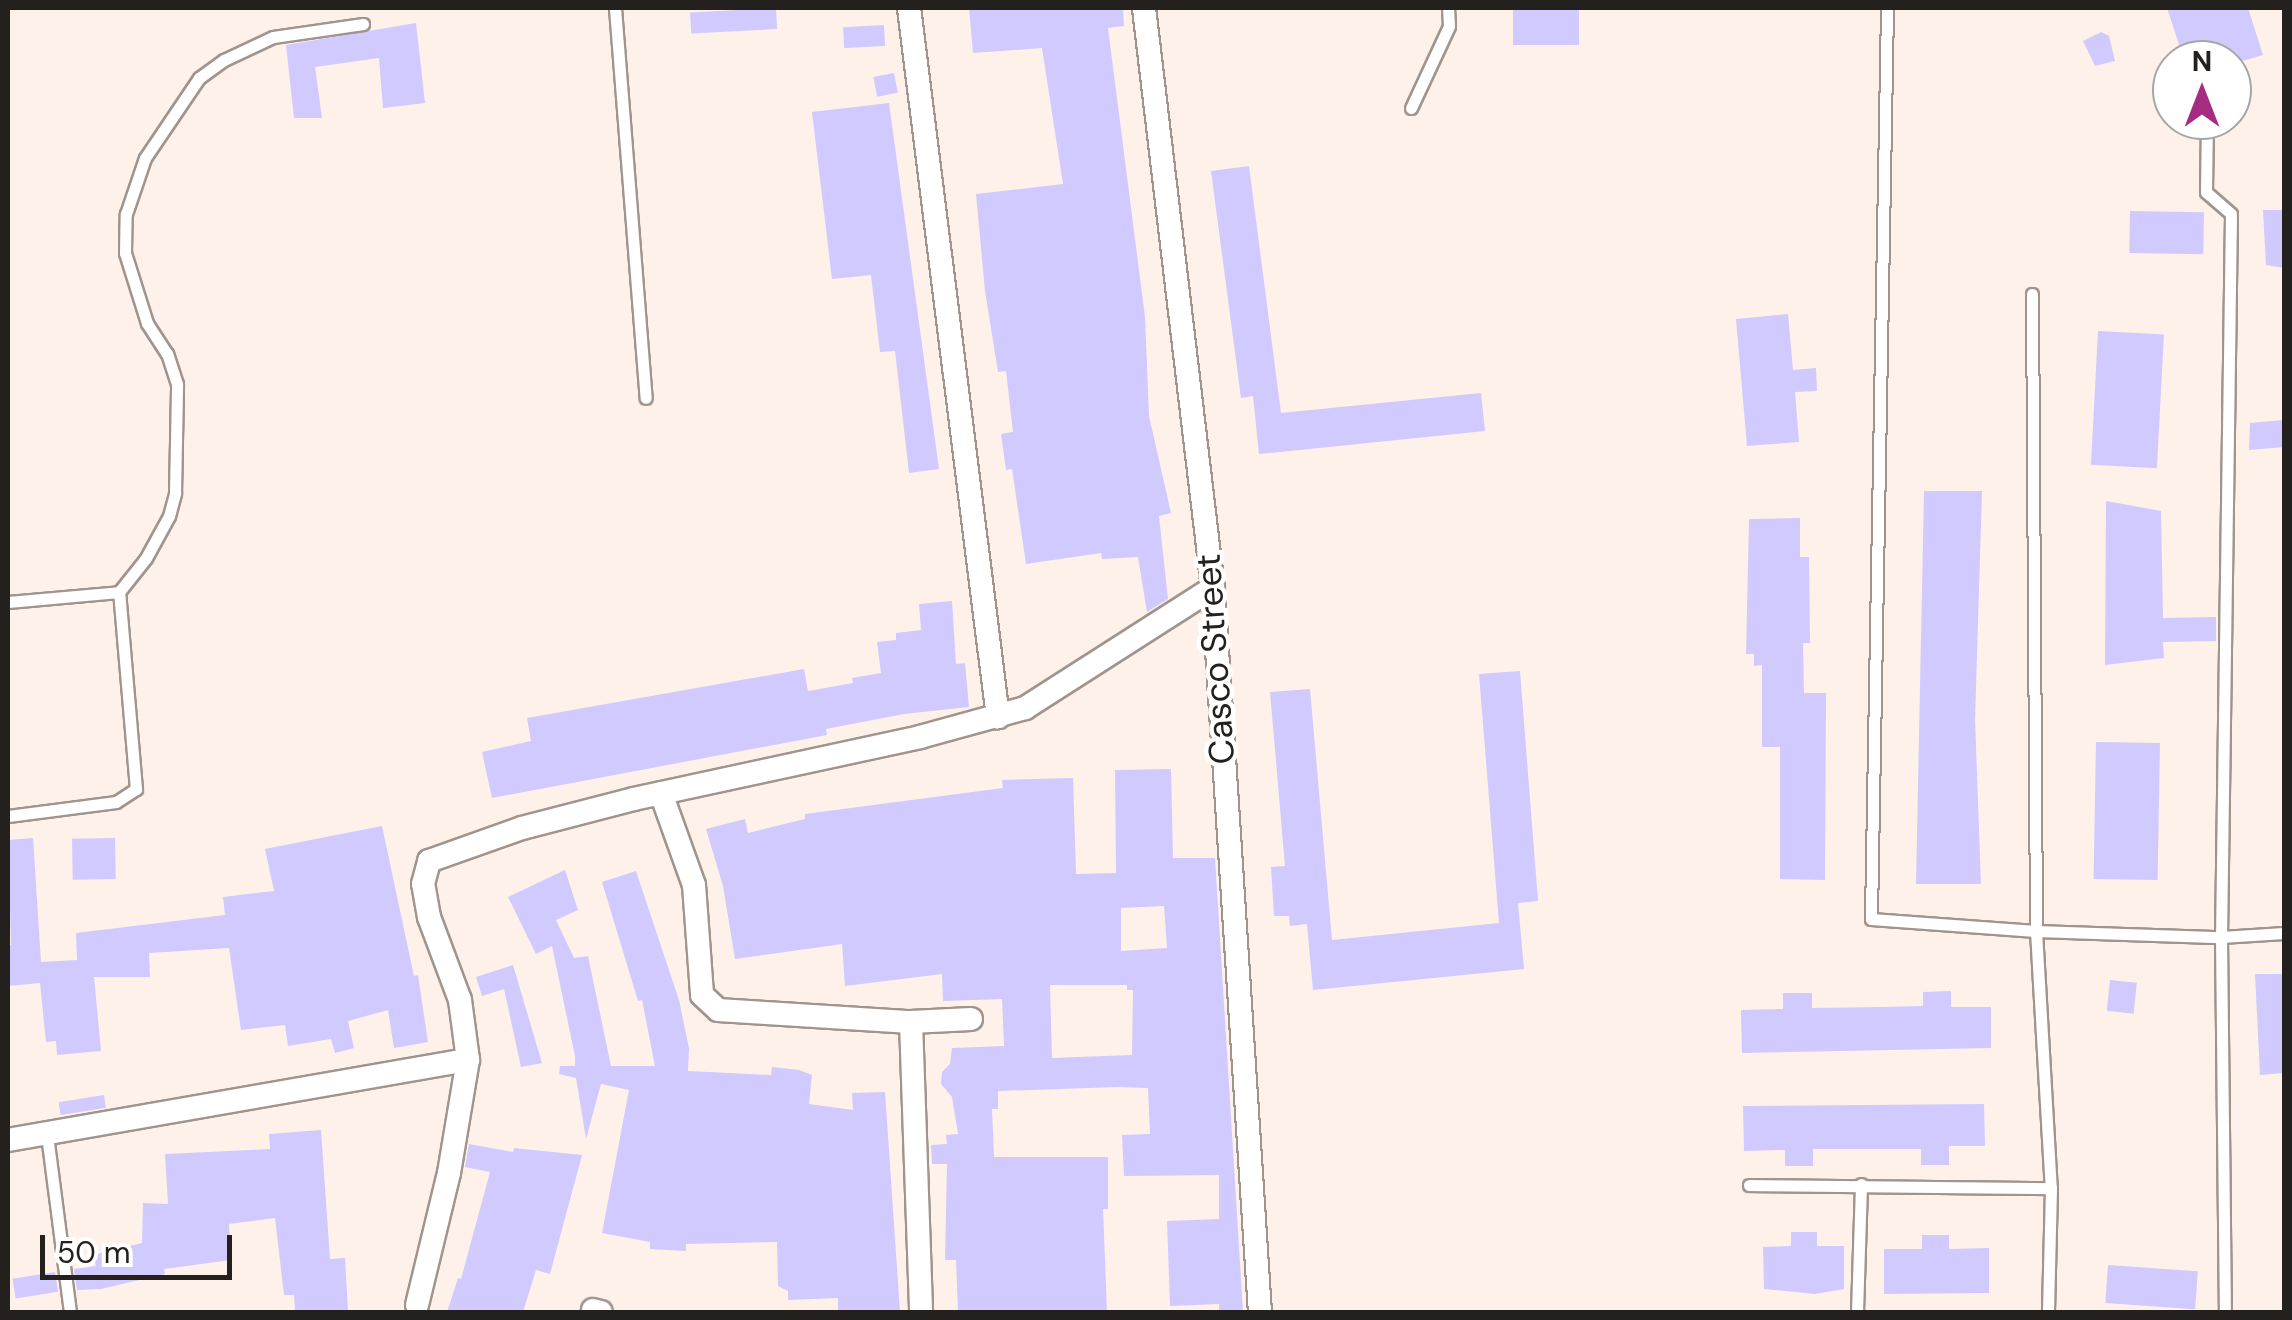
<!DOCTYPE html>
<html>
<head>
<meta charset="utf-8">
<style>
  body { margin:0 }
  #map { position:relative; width:2292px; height:1320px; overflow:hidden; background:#fef1e9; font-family:"DM Sans",sans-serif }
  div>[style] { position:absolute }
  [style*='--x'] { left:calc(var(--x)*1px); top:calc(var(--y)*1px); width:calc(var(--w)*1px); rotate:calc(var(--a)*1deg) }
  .building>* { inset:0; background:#d0cafe; transform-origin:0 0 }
  .roads { filter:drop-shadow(2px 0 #a0948d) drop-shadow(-2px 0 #a0948d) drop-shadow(0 2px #a0948d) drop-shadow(0 -2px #a0948d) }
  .lane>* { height:11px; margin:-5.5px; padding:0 5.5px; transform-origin:5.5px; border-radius:5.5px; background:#fff }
  .street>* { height:22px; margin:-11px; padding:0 11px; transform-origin:11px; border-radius:11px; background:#fff }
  span { translate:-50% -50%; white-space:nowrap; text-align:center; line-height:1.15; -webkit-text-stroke:9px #fff; paint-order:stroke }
  .street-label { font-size:35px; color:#24201d }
  .frame { position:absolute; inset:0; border:10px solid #24201d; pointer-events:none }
  .north { position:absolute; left:2152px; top:40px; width:100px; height:100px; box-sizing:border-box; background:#fff; border:2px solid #a7a6a5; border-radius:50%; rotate:0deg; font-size:28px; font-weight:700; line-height:40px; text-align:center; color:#24201d }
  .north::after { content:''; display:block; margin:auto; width:35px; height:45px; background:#a62c81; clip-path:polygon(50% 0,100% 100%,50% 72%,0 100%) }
  .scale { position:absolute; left:40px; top:1235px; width:192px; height:45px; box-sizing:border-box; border:5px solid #24201d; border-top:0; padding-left:12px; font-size:30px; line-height:35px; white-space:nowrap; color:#24201d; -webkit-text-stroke:8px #fff; paint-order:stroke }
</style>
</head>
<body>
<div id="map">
  <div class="building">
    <i style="left:776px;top:8px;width:21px;height:86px;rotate:87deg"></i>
    <i style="clip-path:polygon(969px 8px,1123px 8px,1124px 26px,1108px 28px,1145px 317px,1149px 416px,1171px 513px,1159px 516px,1168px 599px,1147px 612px,1138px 557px,1102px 559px,1101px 553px,1026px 564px,1012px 469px,1006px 470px,1001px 434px,1013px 432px,1006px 371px,998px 372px,985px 291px,976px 194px,1063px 184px,1042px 48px,973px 53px)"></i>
    <i style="left:1513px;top:8px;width:66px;height:37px"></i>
    <i style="clip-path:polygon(2167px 8px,2248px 8px,2263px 55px,2232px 64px,2232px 60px,2184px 60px)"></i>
    <i style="clip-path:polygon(416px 23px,425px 103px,383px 108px,379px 58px,315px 67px,322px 118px,294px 118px,286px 45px)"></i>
    <i style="left:884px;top:25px;width:21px;height:41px;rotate:87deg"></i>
    <i style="clip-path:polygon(2101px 32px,2109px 36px,2115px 61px,2095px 66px,2083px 41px)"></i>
    <i style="left:894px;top:73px;width:20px;height:21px;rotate:79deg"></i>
    <i style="clip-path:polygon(889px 103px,939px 469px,909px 473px,895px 351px,880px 352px,871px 275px,832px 279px,812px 112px)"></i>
    <i style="clip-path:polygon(1249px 166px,1281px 413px,1481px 393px,1485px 431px,1259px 454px,1253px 396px,1241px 398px,1211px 171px)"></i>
    <i style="clip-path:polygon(2263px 210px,2284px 210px,2284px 268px,2266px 265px)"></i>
    <i style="left:2130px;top:211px;width:74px;height:42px;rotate:1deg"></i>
    <i style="clip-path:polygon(1788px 314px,1793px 370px,1816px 368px,1817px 391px,1795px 392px,1799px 442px,1747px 446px,1736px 319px)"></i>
    <i style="left:2098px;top:331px;width:66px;height:134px;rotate:3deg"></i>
    <i style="clip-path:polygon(2284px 420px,2284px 447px,2249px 450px,2250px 423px)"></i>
    <i style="clip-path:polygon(1924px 491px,1982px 491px,1975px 720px,1981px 884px,1916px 884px)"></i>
    <i style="clip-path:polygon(2106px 501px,2161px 511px,2163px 618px,2216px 617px,2216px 641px,2163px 642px,2164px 658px,2105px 665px)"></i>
    <i style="clip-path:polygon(1800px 518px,1800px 557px,1809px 557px,1810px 643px,1803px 643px,1804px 693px,1826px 693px,1825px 880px,1780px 879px,1780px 747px,1762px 747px,1762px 665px,1754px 666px,1754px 654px,1746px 654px,1749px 519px)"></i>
    <i style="clip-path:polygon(952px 601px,956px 664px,965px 663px,969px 707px,904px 714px,826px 729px,827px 735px,492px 798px,482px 752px,531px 741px,527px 718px,804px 669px,808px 691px,853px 683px,852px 678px,881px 673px,877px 642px,896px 640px,896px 633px,921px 630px,919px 604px)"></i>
    <i style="clip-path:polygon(1520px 671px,1538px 901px,1518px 903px,1524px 969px,1313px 990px,1307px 924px,1290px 926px,1289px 916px,1274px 916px,1271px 867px,1285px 866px,1270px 692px,1310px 689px,1332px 940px,1499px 923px,1479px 674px)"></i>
    <i style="left:2096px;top:742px;width:64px;height:137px;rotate:1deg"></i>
    <i style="clip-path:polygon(evenodd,1171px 769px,1173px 858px,1215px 858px,1243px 1312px,1219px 1312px,1219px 1304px,1170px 1306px,1167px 1221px,1219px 1219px,1219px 1175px,1124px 1176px,1122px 1135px,1150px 1134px,1148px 1088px,1118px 1087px,998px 1091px,998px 1109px,992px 1109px,994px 1157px,1108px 1157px,1108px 1209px,1103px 1209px,1107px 1312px,958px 1312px,956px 1260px,945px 1260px,947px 1164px,932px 1164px,931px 1145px,947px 1144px,946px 1135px,958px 1134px,952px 1097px,941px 1084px,942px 1072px,950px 1064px,952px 1048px,1004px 1046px,1002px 999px,943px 1001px,942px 974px,845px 986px,842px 944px,735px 959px,723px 886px,706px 829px,745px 819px,748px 833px,805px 819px,805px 814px,1003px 788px,1002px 780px,1073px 778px,1076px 874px,1116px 873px,1115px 770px,1171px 769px,1164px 906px,1167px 948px,1121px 951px,1121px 908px,1164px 906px,1171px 769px,1050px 985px,1127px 985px,1127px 990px,1133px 990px,1132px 1055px,1052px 1058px,1050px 985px)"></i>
    <i style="clip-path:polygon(382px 826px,414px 976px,418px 975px,428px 1042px,394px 1048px,388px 1010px,348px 1021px,354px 1048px,335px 1053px,331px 1039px,288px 1046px,285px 1025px,241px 1030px,229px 948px,149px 953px,150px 977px,94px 977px,101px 1051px,57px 1055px,56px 1041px,46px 1042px,40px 983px,8px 986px,8px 945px,11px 945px,8px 840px,33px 838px,41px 962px,77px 960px,76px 933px,225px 915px,223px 897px,274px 891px,265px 849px)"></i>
    <i style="left:115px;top:838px;width:41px;height:43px;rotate:89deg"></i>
    <i style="clip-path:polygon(565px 870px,578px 910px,556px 920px,574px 958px,588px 956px,611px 1066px,655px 1066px,642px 1000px,638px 1001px,602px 882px,636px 871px,679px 1000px,689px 1048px,688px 1071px,771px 1075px,772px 1067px,799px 1070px,812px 1075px,809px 1104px,853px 1110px,852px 1093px,885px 1092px,900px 1312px,838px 1312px,838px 1298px,788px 1300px,788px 1291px,778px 1286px,777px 1242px,686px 1244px,686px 1251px,650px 1249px,650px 1242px,602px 1233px,629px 1090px,601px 1084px,586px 1139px,576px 1078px,559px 1074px,560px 1066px,575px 1066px,575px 1056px,552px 946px,536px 954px,508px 897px)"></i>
    <i style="clip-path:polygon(513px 965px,542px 1063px,521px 1067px,504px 989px,482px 996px,476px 977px)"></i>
    <i style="clip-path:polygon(2255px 974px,2284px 974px,2284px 1073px,2260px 1075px)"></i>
    <i style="left:2110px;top:980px;width:27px;height:31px;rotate:6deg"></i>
    <i style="clip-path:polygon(1951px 991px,1951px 1007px,1991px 1007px,1991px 1048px,1742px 1053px,1741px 1010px,1783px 1009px,1783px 993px,1812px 993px,1812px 1008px,1883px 1007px,1923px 1006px,1923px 992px)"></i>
    <i style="left:104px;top:1095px;width:13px;height:46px;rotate:81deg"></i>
    <i style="clip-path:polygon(1984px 1104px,1985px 1146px,1949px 1146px,1949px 1165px,1921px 1165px,1921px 1149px,1813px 1149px,1813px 1166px,1785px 1166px,1785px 1150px,1744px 1151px,1743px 1106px)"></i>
    <i style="clip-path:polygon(321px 1130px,330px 1259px,345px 1258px,348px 1312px,295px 1312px,294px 1295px,284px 1295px,275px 1218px,229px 1224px,231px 1260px,164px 1269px,165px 1274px,101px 1289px,77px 1290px,74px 1269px,96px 1266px,93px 1255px,142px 1243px,143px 1203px,168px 1204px,165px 1154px,270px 1149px,269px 1134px)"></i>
    <i style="clip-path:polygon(469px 1144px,513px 1152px,514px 1148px,582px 1155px,550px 1274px,536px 1270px,523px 1312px,447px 1312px,458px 1278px,461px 1279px,490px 1172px,465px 1167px)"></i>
    <i style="clip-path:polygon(1791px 1232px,1817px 1232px,1817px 1246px,1844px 1246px,1844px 1289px,1815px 1294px,1764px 1289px,1763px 1247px,1791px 1246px)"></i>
    <i style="clip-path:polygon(1922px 1235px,1949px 1235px,1949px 1249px,1989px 1248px,1989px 1293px,1884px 1294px,1884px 1249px,1922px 1249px)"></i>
    <i style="left:2108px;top:1265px;width:90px;height:38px;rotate:4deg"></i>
    <i style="left:55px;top:1272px;width:20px;height:43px;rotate:81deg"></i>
  </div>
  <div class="roads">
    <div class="lane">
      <i style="--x:615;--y:8;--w:391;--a:85.5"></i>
      <i style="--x:1887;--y:8;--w:911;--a:91.01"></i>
      <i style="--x:1871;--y:919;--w:165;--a:4.2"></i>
      <i style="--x:2036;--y:931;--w:185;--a:1.9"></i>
      <i style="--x:2221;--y:937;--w:63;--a:-3.6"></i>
      <i style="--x:1411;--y:108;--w:90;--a:-65.1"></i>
      <i style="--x:1449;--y:26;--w:18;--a:-93"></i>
      <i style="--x:2207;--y:120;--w:72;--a:90.8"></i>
      <i style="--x:2206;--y:192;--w:33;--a:41"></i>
      <i style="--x:2231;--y:214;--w:723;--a:90.79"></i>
      <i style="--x:2221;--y:937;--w:375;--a:89.4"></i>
      <i style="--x:2032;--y:294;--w:637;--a:89.64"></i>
      <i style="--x:2036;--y:931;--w:257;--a:86.7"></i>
      <i style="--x:2051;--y:1188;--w:124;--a:91.4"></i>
      <i style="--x:8;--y:602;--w:111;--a:-5.1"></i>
      <i style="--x:119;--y:592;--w:43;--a:-51.5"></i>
      <i style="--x:146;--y:558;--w:48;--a:-61.3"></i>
      <i style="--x:169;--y:516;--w:24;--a:-75"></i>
      <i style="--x:175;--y:493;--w:109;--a:-88.9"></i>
      <i style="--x:177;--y:384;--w:32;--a:-108"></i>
      <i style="--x:167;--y:354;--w:37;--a:-123"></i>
      <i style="--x:147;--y:323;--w:73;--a:-107.4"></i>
      <i style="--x:125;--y:253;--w:39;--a:-89"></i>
      <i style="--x:126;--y:214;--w:59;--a:-71.3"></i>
      <i style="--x:145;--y:158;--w:97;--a:-56"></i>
      <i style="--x:199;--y:78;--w:31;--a:-36"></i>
      <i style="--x:224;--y:60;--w:54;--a:-25.1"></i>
      <i style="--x:273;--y:37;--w:91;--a:-8.2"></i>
      <i style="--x:8;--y:816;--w:109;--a:-7.4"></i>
      <i style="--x:116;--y:802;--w:24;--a:-33"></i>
      <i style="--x:136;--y:789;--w:198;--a:-94.9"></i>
      <i style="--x:47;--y:1135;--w:178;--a:82.6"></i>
      <i style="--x:1749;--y:1185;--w:302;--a:0.6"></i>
      <i style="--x:1857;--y:1312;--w:128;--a:-88.2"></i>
    </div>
    <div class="street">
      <i style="--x:909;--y:8;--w:715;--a:82.85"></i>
      <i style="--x:1144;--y:8;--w:584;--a:83.22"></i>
      <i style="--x:1213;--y:588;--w:726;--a:86.29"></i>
      <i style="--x:661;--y:793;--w:98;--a:70.3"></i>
      <i style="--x:694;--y:885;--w:110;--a:85.8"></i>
      <i style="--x:702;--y:995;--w:22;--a:43"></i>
      <i style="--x:718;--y:1010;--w:193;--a:3.6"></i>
      <i style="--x:911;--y:1022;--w:60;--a:-2.9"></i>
      <i style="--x:911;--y:1022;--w:290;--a:88"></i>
      <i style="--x:8;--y:1140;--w:467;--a:-9.9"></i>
      <i style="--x:417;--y:1305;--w:136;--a:-76.4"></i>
      <i style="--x:449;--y:1173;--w:115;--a:-80.5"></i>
      <i style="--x:468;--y:1060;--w:61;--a:-97.6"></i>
      <i style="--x:460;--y:1000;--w:89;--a:-110.5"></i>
      <i style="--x:429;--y:917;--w:34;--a:-100"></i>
      <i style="--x:423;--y:884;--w:24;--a:-75"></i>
      <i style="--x:429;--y:861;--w:99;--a:-19.5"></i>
      <i style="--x:522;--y:828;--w:116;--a:-14.5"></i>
      <i style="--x:634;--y:799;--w:293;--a:-12.2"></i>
      <i style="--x:920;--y:737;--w:109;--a:-15.4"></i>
      <i style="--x:1025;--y:708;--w:223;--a:-32.6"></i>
      <i style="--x:593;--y:1310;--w:8;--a:14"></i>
    </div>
  </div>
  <div class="street-label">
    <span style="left:1215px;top:659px;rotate:-94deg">Casco Street</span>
  </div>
  <div class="frame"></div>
  <div class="north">N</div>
  <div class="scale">50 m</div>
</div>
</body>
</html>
